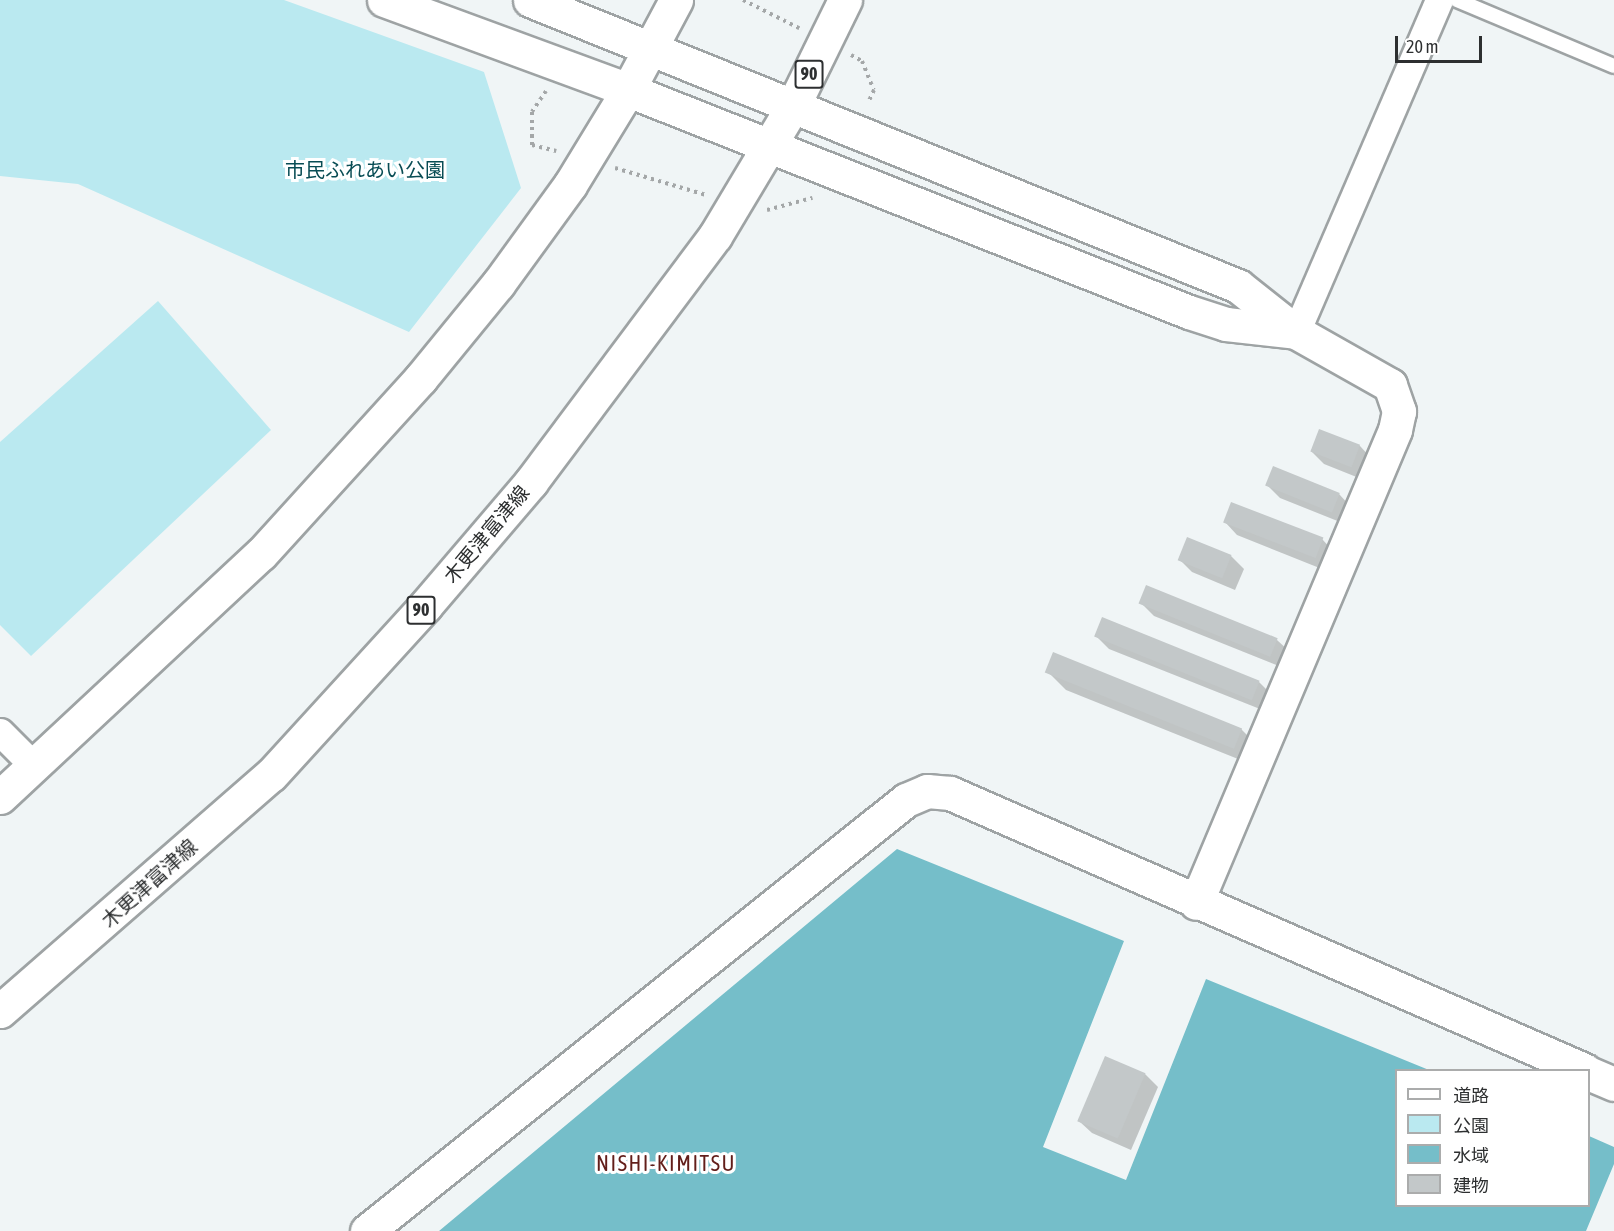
<!DOCTYPE html>
<html>
<head>
<meta charset="utf-8">
<style>
  body { margin:0 }
  #map { position:relative; width:1614px; height:1231px; overflow:hidden; background:#f0f5f6; font-family:"Asap Condensed","Noto Sans JP",sans-serif }
  div>[style] { position:absolute }
  [style*='--x'] { left:calc(var(--x)*1px); top:calc(var(--y)*1px); width:calc(var(--w)*1px); rotate:calc(var(--a)*1deg) }
  .green>* { inset:0; background:#bae9f0 }
  .water>* { inset:0; background:#75bec9 }
  .shadow>* { inset:0; background:#0003 }
  .building>* { inset:0; background:#c3c8c9; transform-origin:0 0 }
  .path>* { height:4px; margin-top:-2px; transform-origin:0; background:repeating-linear-gradient(90deg,#a4a7a8 0 3px,transparent 0 7.5px) }
  .roads { filter:drop-shadow(2px 0 #9ea3a4) drop-shadow(-2px 0 #9ea3a4) drop-shadow(0 2px #9ea3a4) drop-shadow(0 -2px #9ea3a4) }
  .lane>* { height:14px; margin:-7px; padding:0 7px; transform-origin:7px; border-radius:7px; background:#fff }
  .street>* { height:27px; margin:-13.5px; padding:0 13.5px; transform-origin:13.5px; border-radius:13.5px; background:#fff }
  .secondary>* { height:33px; margin:-16.5px; padding:0 16.5px; transform-origin:16.5px; border-radius:16.5px; background:#fff }
  .primary>* { height:33px; margin:-16.5px; padding:0 16.5px; transform-origin:16.5px; border-radius:16.5px; background:#fff }
  span { translate:-50% -50%; white-space:nowrap; text-align:center; line-height:1.15; -webkit-text-stroke:6px #fff; paint-order:stroke }
  .shield-label span { padding:2px 4px; background:#fff; border:2px solid; border-radius:4px; -webkit-text-stroke-width:0 }
  .shield-label { font-size:18px; color:#2d2f30; font-weight:700 }
  .park-label { font-size:20px; color:#084c54 }
  .street-label { font-size:20px; color:#2d2f30 }
  .quarter-label { font-size:22px; color:#621e1a; letter-spacing:1.5px }
  .legend { position:absolute; left:1395px; top:1069px; width:195px; height:138px; box-sizing:border-box; background:#fff; border:2px solid #abacac; margin:0; padding:8px 10px; list-style:none; font-size:18px; color:#2d2f30 }
  .legend li { display:flex; align-items:center; gap:12px; height:30px }
  .legend b { width:30px; border:2px solid #abacac }
  .scale { position:absolute; left:1395px; top:36px; width:87px; height:27px; box-sizing:border-box; border:3px solid #2d2f30; border-top:0; padding-left:8px; font-size:18px; line-height:21px; white-space:nowrap; color:#2d2f30; -webkit-text-stroke:4px #fff; paint-order:stroke }
</style>
</head>
<body>
<div id="map">
  <div class="green">
    <i style="clip-path:polygon(0 0,284px 0,484px 72px,521px 188px,409px 332px,78px 184px,0 176px)"></i>
    <i style="clip-path:polygon(158px 301px,271px 430px,31px 656px,0 625px,0 442px)"></i>
  </div>
  <div class="water">
    <i style="clip-path:polygon(897px 849px,1124px 941px,1043px 1147px,1126px 1180px,1206px 979px,1429px 1070px,1396px 1070px,1396px 1206px,1588px 1206px,1589px 1136px,1614px 1147px,1614px 1164px,1586px 1231px,439px 1231px)"></i>
  </div>
  <div class="shadow">
    <i style="clip-path:polygon(1320px 431px,1360px 446px,1372px 459px,1364px 480px,1324px 464px,1311px 451px)"></i>
    <i style="clip-path:polygon(1267px 485px,1339px 494px,1351px 507px,1345px 524px,1280px 498px)"></i>
    <i style="clip-path:polygon(1225px 522px,1322px 539px,1334px 552px,1327px 571px,1237px 535px)"></i>
    <i style="clip-path:polygon(1231px 556px,1244px 569px,1235px 590px,1192px 572px,1179px 559px)"></i>
    <i style="clip-path:polygon(1141px 603px,1277px 640px,1290px 652px,1284px 668px,1154px 616px)"></i>
    <i style="clip-path:polygon(1096px 636px,1259px 682px,1272px 695px,1265px 711px,1109px 649px)"></i>
    <i style="clip-path:polygon(1047px 671px,1241px 729px,1260px 748px,1253px 765px,1066px 690px)"></i>
    <i style="clip-path:polygon(1145px 1074px,1158px 1087px,1131px 1150px,1092px 1133px,1079px 1121px)"></i>
  </div>
  <div class="building">
    <i style="left:1319px;top:429px;width:44px;height:24px;rotate:21deg"></i>
    <i style="left:1273px;top:466px;width:72px;height:21px;rotate:22deg"></i>
    <i style="left:1231px;top:502px;width:99px;height:22px;rotate:21deg"></i>
    <i style="left:1187px;top:537px;width:48px;height:25px;rotate:22deg"></i>
    <i style="left:1146px;top:585px;width:142px;height:20px;rotate:22deg"></i>
    <i style="left:1102px;top:617px;width:170px;height:21px;rotate:22deg"></i>
    <i style="left:1053px;top:652px;width:204px;height:22px;rotate:22deg"></i>
    <i style="left:1105px;top:1056px;width:44px;height:71px;rotate:23deg"></i>
  </div>
  <div class="path">
    <i style="--x:743;--y:0;--w:63;--a:26.6"></i>
    <i style="--x:851;--y:55;--w:13;--a:29"></i>
    <i style="--x:862;--y:61;--w:31;--a:68"></i>
    <i style="--x:874;--y:90;--w:14;--a:115"></i>
    <i style="--x:546;--y:91;--w:25;--a:124"></i>
    <i style="--x:532;--y:112;--w:33;--a:90"></i>
    <i style="--x:532;--y:145;--w:25;--a:14"></i>
    <i style="--x:615;--y:168;--w:95;--a:16.5"></i>
    <i style="--x:767;--y:210;--w:47;--a:-14.9"></i>
  </div>
  <div class="roads">
    <div class="lane">
      <i style="--x:1457;--y:0;--w:170;--a:22.8"></i>
    </div>
    <div class="street">
      <i style="--x:1296;--y:332;--w:361;--a:-66.7"></i>
      <i style="--x:0;--y:732;--w:48;--a:45"></i>
    </div>
    <div class="secondary">
      <i style="--x:384;--y:0;--w:260;--a:20.2"></i>
      <i style="--x:628;--y:90;--w:603;--a:21.59"></i>
      <i style="--x:1189;--y:312;--w:39;--a:18"></i>
      <i style="--x:1226;--y:324;--w:70;--a:6.5"></i>
      <i style="--x:530;--y:0;--w:764;--a:22"></i>
      <i style="--x:1238;--y:286;--w:74;--a:38.4"></i>
      <i style="--x:1296;--y:332;--w:108;--a:29.4"></i>
      <i style="--x:1390;--y:385;--w:28;--a:71"></i>
      <i style="--x:1399;--y:411;--w:19;--a:102"></i>
      <i style="--x:1395;--y:430;--w:513;--a:112.82"></i>
      <i style="--x:1588;--y:1073;--w:28;--a:23"></i>
      <i style="--x:367;--y:1231;--w:690;--a:-38.65"></i>
      <i style="--x:906;--y:800;--w:23;--a:-23"></i>
      <i style="--x:927;--y:791;--w:23;--a:5"></i>
      <i style="--x:950;--y:793;--w:692;--a:23.6"></i>
    </div>
    <div class="primary">
      <i style="--x:0;--y:797;--w:357;--a:-43"></i>
      <i style="--x:261;--y:554;--w:238;--a:-47.7"></i>
      <i style="--x:421;--y:378;--w:122;--a:-50.7"></i>
      <i style="--x:498;--y:284;--w:122;--a:-54"></i>
      <i style="--x:570;--y:185;--w:111;--a:-58.6"></i>
      <i style="--x:628;--y:90;--w:102;--a:-61.9"></i>
      <i style="--x:0;--y:1011;--w:359;--a:-41.1"></i>
      <i style="--x:271;--y:775;--w:230;--a:-47.6"></i>
      <i style="--x:426;--y:605;--w:162;--a:-49.5"></i>
      <i style="--x:531;--y:482;--w:307;--a:-53.2"></i>
      <i style="--x:715;--y:236;--w:154;--a:-59.1"></i>
      <i style="--x:794;--y:104;--w:116;--a:-63.9"></i>
    </div>
  </div>
  <div class="shield-label">
    <span style="left:809px;top:74px">90</span>
    <span style="left:421px;top:610px">90</span>
  </div>
  <div class="park-label">
    <span style="left:365px;top:169px">市民ふれあい公園</span>
  </div>
  <div class="street-label">
    <span style="left:486px;top:534px;rotate:-50deg">木更津富津線</span>
    <span style="left:149px;top:883px;rotate:-42deg">木更津富津線</span>
  </div>
  <div class="quarter-label">
    <span style="left:666px;top:1164px">NISHI-KIMITSU</span>
  </div>
  <ul class="legend">
  <li><b style="height:8px;background:#fff"></b>道路</li>
  <li><b style="height:16px;background:#bae9f0"></b>公園</li>
  <li><b style="height:16px;background:#75bec9"></b>水域</li>
  <li><b style="height:16px;background:#c3c8c9"></b>建物</li>
  </ul>
  <div class="scale">20 m</div>
</div>
</body>
</html>
